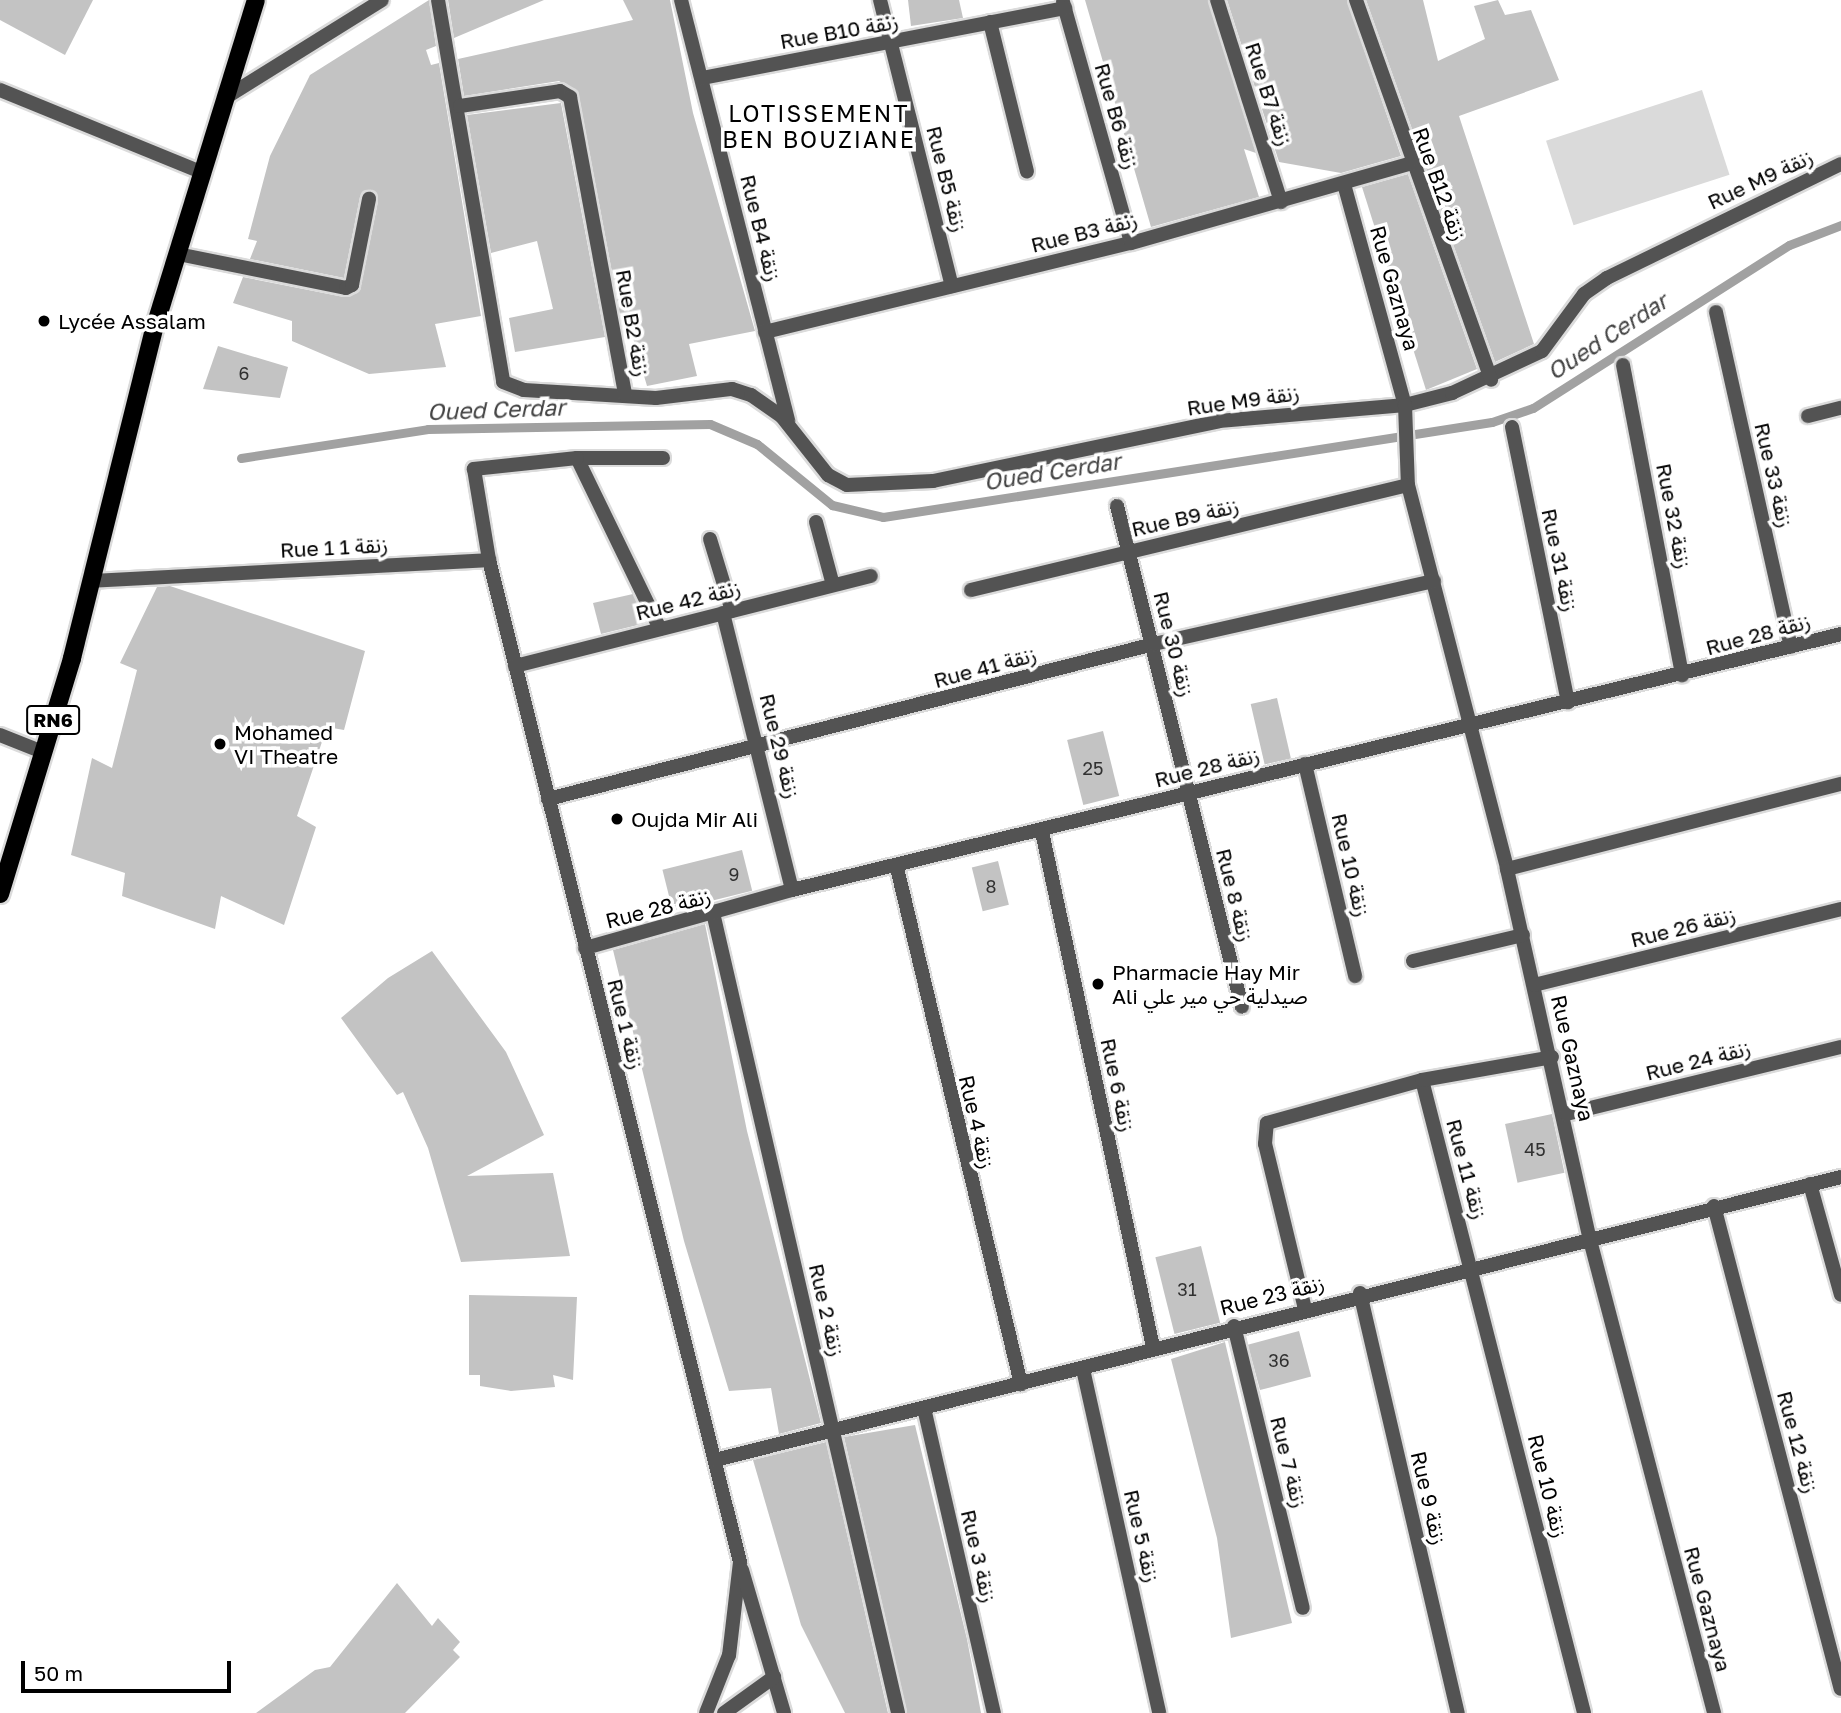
<!DOCTYPE html>
<html>
<head>
<meta charset="utf-8">
<style>
  body { margin:0 }
  #map { position:relative; width:1841px; height:1713px; overflow:hidden; background:#fff; font-family:"Golos Text","Noto Sans Arabic",sans-serif }
  div>[style] { position:absolute }
  [style*='--x'] { left:calc(var(--x)*1px); top:calc(var(--y)*1px); width:calc(var(--w)*1px); rotate:calc(var(--a)*1deg) }
  .green>* { inset:0; background:#dadada; transform-origin:0 0 }
  .stream>* { height:9px; margin:-4.5px; padding:0 4.5px; transform-origin:4.5px; border-radius:4.5px; background:#a1a1a1 }
  .building>* { inset:0; background:#c3c3c3; transform-origin:0 0 }
  .roads { filter:drop-shadow(2px 0 #dbdbdb) drop-shadow(-2px 0 #dbdbdb) drop-shadow(0 2px #dbdbdb) drop-shadow(0 -2px #dbdbdb) }
  .pedestrian>* { height:14px; margin:-7px; padding:0 7px; transform-origin:7px; border-radius:7px; background:#535353 }
  .minor>* { height:14px; margin:-7px; padding:0 7px; transform-origin:7px; border-radius:7px; background:#535353 }
  .tertiary>* { height:14px; margin:-7px; padding:0 7px; transform-origin:7px; border-radius:7px; background:#535353 }
  .primary>* { height:18px; margin:-9px; padding:0 9px; transform-origin:9px; border-radius:9px; background:#000 }
  .dots>* { width:19px; height:19px; translate:-50% -50%; box-sizing:border-box; border:4px solid #fff; border-radius:50% }
  span { translate:-50% -50%; white-space:nowrap; text-align:center; line-height:1.15; -webkit-text-stroke:7px #fff; paint-order:stroke }
  .number-label { font-size:18px; color:#313131 }
  .number-label span { -webkit-text-stroke-width:0 }
  .shield-label span { padding:2px 5px; background:#fff; border:2px solid; border-radius:5px; -webkit-text-stroke-width:0 }
  .shield-label { font-size:19px; color:#000; font-weight:700 }
  .street-label { font-size:21px; color:#000 }
  .poi-label { font-size:21px; color:#000 }
  .left { translate:0 -50%; text-align:left }
  .neighbourhood-label { font-size:23px; color:#000; letter-spacing:2px }
  .water-label { font-size:23px; color:#424242; font-style:italic }
  .scale { position:absolute; left:21px; top:1661px; width:210px; height:32px; box-sizing:border-box; border:4px solid #000; border-top:0; padding-left:9px; font-size:21px; line-height:24px; white-space:nowrap; color:#000; -webkit-text-stroke:5px #fff; paint-order:stroke }
</style>
</head>
<body>
<div id="map">
  <div class="green">
    <i style="left:1702px;top:90px;width:89px;height:164px;rotate:72deg"></i>
  </div>
  <div class="stream">
    <i style="--x:241;--y:458;--w:189;--a:-8.8"></i>
    <i style="--x:428;--y:429;--w:282;--a:-1"></i>
    <i style="--x:710;--y:424;--w:51;--a:23.1"></i>
    <i style="--x:757;--y:444;--w:97;--a:39.1"></i>
    <i style="--x:832;--y:505;--w:52;--a:13.2"></i>
    <i style="--x:883;--y:517;--w:616;--a:-8.87"></i>
    <i style="--x:1492;--y:422;--w:43;--a:-18.9"></i>
    <i style="--x:1533;--y:408;--w:303;--a:-32.5"></i>
    <i style="--x:1789;--y:245;--w:56;--a:-21"></i>
  </div>
  <div class="building">
    <i style="clip-path:polygon(0 0,93px 0,65px 55px,0 20px)"></i>
    <i style="clip-path:polygon(429px 0,436px 46px,426px 50px,431px 65px,439px 63px,481px 316px,435px 324px,446px 367px,369px 374px,292px 341px,292px 321px,233px 303px,243px 277px,344px 297px,360px 290px,378px 201px,372px 190px,360px 197px,344px 278px,250px 259px,257px 241px,248px 239px,270px 156px,310px 75px)"></i>
    <i style="clip-path:polygon(448px 0,544px 0,454px 38px)"></i>
    <i style="clip-path:polygon(623px 0,670px 0,693px 113px,755px 331px,689px 344px,697px 376px,647px 386px,632px 335px,624px 336px,578px 92px,559px 81px,464px 96px,458px 59px,633px 20px)"></i>
    <i style="clip-path:polygon(908px 0,959px 0,963px 18px,911px 26px)"></i>
    <i style="clip-path:polygon(1085px 0,1208px 0,1256px 153px,1244px 149px,1259px 197px,1151px 227px)"></i>
    <i style="clip-path:polygon(1227px 0,1347px 0,1401px 156px,1341px 173px,1279px 162px)"></i>
    <i style="clip-path:polygon(1366px 0,1423px 0,1438px 61px,1485px 39px,1474px 6px,1498px 0,1505px 15px,1531px 10px,1559px 80px,1459px 116px,1534px 344px,1495px 362px)"></i>
    <i style="clip-path:polygon(561px 103px,605px 337px,515px 352px,509px 318px,553px 309px,537px 241px,491px 253px,467px 115px)"></i>
    <i style="clip-path:polygon(1408px 174px,1477px 369px,1426px 390px,1362px 187px)"></i>
    <i style="clip-path:polygon(218px 346px,288px 367px,280px 398px,203px 389px)"></i>
    <i style="clip-path:polygon(170px 586px,365px 651px,344px 730px,327px 727px,297px 816px,316px 827px,284px 925px,221px 896px,215px 929px,122px 896px,125px 873px,71px 855px,92px 758px,112px 768px,137px 670px,120px 663px,157px 587px)"></i>
    <i style="clip-path:polygon(633px 594px,646px 623px,601px 634px,593px 603px)"></i>
    <i style="left:1277px;top:698px;width:62px;height:27px;rotate:77deg"></i>
    <i style="left:1103px;top:731px;width:67px;height:37px;rotate:76deg"></i>
    <i style="left:742px;top:850px;width:42px;height:82px;rotate:76deg"></i>
    <i style="left:998px;top:861px;width:45px;height:27px;rotate:76deg"></i>
    <i style="clip-path:polygon(705px 924px,747px 1131px,821px 1423px,779px 1434px,771px 1388px,729px 1391px,684px 1241px,613px 950px)"></i>
    <i style="clip-path:polygon(432px 951px,506px 1052px,544px 1135px,467px 1176px,553px 1173px,570px 1256px,461px 1262px,428px 1148px,403px 1092px,397px 1095px,341px 1018px,388px 978px)"></i>
    <i style="left:1552px;top:1114px;width:60px;height:48px;rotate:78deg"></i>
    <i style="left:1201px;top:1246px;width:79px;height:47px;rotate:76deg"></i>
    <i style="clip-path:polygon(469px 1295px,577px 1297px,573px 1380px,553px 1375px,555px 1387px,511px 1391px,480px 1386px,480px 1375px,469px 1375px)"></i>
    <i style="left:1299px;top:1331px;width:47px;height:53px;rotate:75deg"></i>
    <i style="clip-path:polygon(1225px 1342px,1292px 1623px,1231px 1638px,1217px 1538px,1171px 1359px)"></i>
    <i style="clip-path:polygon(915px 1425px,967px 1639px,981px 1713px,907px 1713px,844px 1437px)"></i>
    <i style="clip-path:polygon(826px 1442px,888px 1713px,845px 1713px,801px 1625px,753px 1460px)"></i>
    <i style="clip-path:polygon(397px 1583px,432px 1626px,438px 1618px,460px 1642px,453px 1650px,460px 1657px,405px 1713px,256px 1713px,315px 1670px,330px 1667px)"></i>
  </div>
  <div class="roads">
    <div class="pedestrian">
      <i style="--x:1808;--y:416;--w:34;--a:-14"></i>
    </div>
    <div class="minor">
      <i style="--x:438;--y:0;--w:387;--a:80.3"></i>
      <i style="--x:503;--y:382;--w:22;--a:21"></i>
      <i style="--x:524;--y:390;--w:132;--a:3.5"></i>
      <i style="--x:656;--y:398;--w:77;--a:-6.8"></i>
      <i style="--x:732;--y:389;--w:20;--a:18"></i>
      <i style="--x:751;--y:395;--w:38;--a:35"></i>
      <i style="--x:782;--y:417;--w:74;--a:51.6"></i>
      <i style="--x:828;--y:475;--w:21;--a:28"></i>
      <i style="--x:847;--y:485;--w:86;--a:-2.7"></i>
      <i style="--x:933;--y:481;--w:292;--a:-11.8"></i>
      <i style="--x:1219;--y:421;--w:187;--a:-4.9"></i>
      <i style="--x:1405;--y:405;--w:49;--a:-14.3"></i>
      <i style="--x:1452;--y:393;--w:99;--a:-25"></i>
      <i style="--x:1542;--y:351;--w:71;--a:-53.6"></i>
      <i style="--x:1584;--y:294;--w:28;--a:-35"></i>
      <i style="--x:1607;--y:278;--w:260;--a:-26"></i>
      <i style="--x:681;--y:0;--w:434;--a:75.7"></i>
      <i style="--x:880;--y:0;--w:295;--a:75.9"></i>
      <i style="--x:1217;--y:0;--w:212;--a:72.4"></i>
      <i style="--x:1356;--y:0;--w:403;--a:70.4"></i>
      <i style="--x:1063;--y:2;--w:250;--a:74.2"></i>
      <i style="--x:990;--y:22;--w:154;--a:76.1"></i>
      <i style="--x:702;--y:78;--w:370;--a:-10.9"></i>
      <i style="--x:0;--y:90;--w:219;--a:22.2"></i>
      <i style="--x:460;--y:106;--w:101;--a:-8.5"></i>
      <i style="--x:560;--y:91;--w:12;--a:31"></i>
      <i style="--x:570;--y:97;--w:303;--a:79.5"></i>
      <i style="--x:1344;--y:184;--w:229;--a:74.6"></i>
      <i style="--x:1405;--y:405;--w:80;--a:87.9"></i>
      <i style="--x:1408;--y:485;--w:397;--a:75.5"></i>
      <i style="--x:1507;--y:869;--w:380;--a:77.4"></i>
      <i style="--x:1590;--y:1240;--w:489;--a:75.3"></i>
      <i style="--x:178;--y:254;--w:171;--a:11.4"></i>
      <i style="--x:346;--y:288;--w:7;--a:-27"></i>
      <i style="--x:352;--y:285;--w:88;--a:-78.8"></i>
      <i style="--x:1716;--y:312;--w:343;--a:77.4"></i>
      <i style="--x:765;--y:332;--w:377;--a:-13.7"></i>
      <i style="--x:1131;--y:243;--w:289;--a:-15.9"></i>
      <i style="--x:1623;--y:365;--w:316;--a:79.2"></i>
      <i style="--x:1512;--y:427;--w:281;--a:78.5"></i>
      <i style="--x:577;--y:458;--w:190;--a:64.1"></i>
      <i style="--x:663;--y:458;--w:86;--a:180"></i>
      <i style="--x:577;--y:458;--w:104;--a:173.9"></i>
      <i style="--x:474;--y:469;--w:92;--a:80.6"></i>
      <i style="--x:489;--y:560;--w:1033;--a:75.94"></i>
      <i style="--x:740;--y:1562;--w:94;--a:96.7"></i>
      <i style="--x:729;--y:1655;--w:62;--a:111.6"></i>
      <i style="--x:1117;--y:506;--w:516;--a:75.99"></i>
      <i style="--x:816;--y:522;--w:65;--a:74.9"></i>
      <i style="--x:710;--y:539;--w:75;--a:73"></i>
      <i style="--x:90;--y:581;--w:400;--a:-3"></i>
      <i style="--x:971;--y:590;--w:449;--a:-13.5"></i>
      <i style="--x:723;--y:613;--w:285;--a:76"></i>
      <i style="--x:515;--y:666;--w:367;--a:-14.2"></i>
      <i style="--x:0;--y:735;--w:46;--a:21.6"></i>
      <i style="--x:1305;--y:764;--w:218;--a:76.7"></i>
      <i style="--x:548;--y:799;--w:626;--a:-14.35"></i>
      <i style="--x:1154;--y:644;--w:287;--a:-12.7"></i>
      <i style="--x:1042;--y:832;--w:527;--a:77.84"></i>
      <i style="--x:897;--y:868;--w:531;--a:76.49"></i>
      <i style="--x:1507;--y:869;--w:345;--a:-14.3"></i>
      <i style="--x:714;--y:917;--w:817;--a:76.98"></i>
      <i style="--x:585;--y:948;--w:215;--a:-15.7"></i>
      <i style="--x:792;--y:890;--w:1080;--a:-13.71"></i>
      <i style="--x:1413;--y:961;--w:113;--a:-13.3"></i>
      <i style="--x:1534;--y:985;--w:316;--a:-13.9"></i>
      <i style="--x:1422;--y:1080;--w:653;--a:75.64"></i>
      <i style="--x:1566;--y:1114;--w:283;--a:-13.7"></i>
      <i style="--x:1810;--y:1184;--w:115;--a:74.4"></i>
      <i style="--x:1714;--y:1206;--w:499;--a:75.3"></i>
      <i style="--x:1360;--y:1293;--w:431;--a:76.9"></i>
      <i style="--x:1305;--y:1309;--w:170;--a:-103.6"></i>
      <i style="--x:1265;--y:1144;--w:21;--a:-85"></i>
      <i style="--x:1267;--y:1123;--w:161;--a:-15.5"></i>
      <i style="--x:1422;--y:1080;--w:132;--a:-10"></i>
      <i style="--x:1234;--y:1326;--w:290;--a:76.3"></i>
      <i style="--x:1083;--y:1369;--w:352;--a:77.5"></i>
      <i style="--x:924;--y:1408;--w:313;--a:77.1"></i>
      <i style="--x:715;--y:1460;--w:1161;--a:-14.11"></i>
      <i style="--x:742;--y:1570;--w:149;--a:73.6"></i>
      <i style="--x:724;--y:1713;--w:62;--a:-35.8"></i>
    </div>
    <div class="tertiary">
      <i style="--x:228;--y:96;--w:181;--a:-31.9"></i>
    </div>
    <div class="primary">
      <i style="--x:0;--y:894;--w:247;--a:-73"></i>
      <i style="--x:72;--y:658;--w:342;--a:-76"></i>
      <i style="--x:155;--y:326;--w:341;--a:-72.8"></i>
    </div>
  </div>
  <div class="dots">
    <i style="left:44px;top:321px;background:#000"></i>
    <i style="left:220px;top:744px;background:#000"></i>
    <i style="left:617px;top:819px;background:#000"></i>
    <i style="left:1098px;top:984px;background:#000"></i>
  </div>
  <div class="number-label">
    <span style="left:244px;top:373px">6</span>
    <span style="left:1093px;top:768px">25</span>
    <span style="left:734px;top:874px">9</span>
    <span style="left:991px;top:886px">8</span>
    <span style="left:1535px;top:1149px">45</span>
    <span style="left:1187px;top:1289px">31</span>
    <span style="left:1279px;top:1360px">36</span>
  </div>
  <div class="shield-label">
    <span style="left:53px;top:720px">RN6</span>
  </div>
  <div class="street-label">
    <span style="left:839px;top:31px;rotate:-10deg">Rue B10 زنقة</span>
    <span style="left:1269px;top:94px;rotate:72deg">Rue B7 زنقة</span>
    <span style="left:1117px;top:116px;rotate:74deg">Rue B6 زنقة</span>
    <span style="left:947px;top:179px;rotate:76deg">Rue B5 زنقة</span>
    <span style="left:1760px;top:179px;rotate:-25deg">Rue M9 زنقة</span>
    <span style="left:1440px;top:184px;rotate:70deg">Rue B12 زنقة</span>
    <span style="left:761px;top:228px;rotate:76deg">Rue B4 زنقة</span>
    <span style="left:1084px;top:232px;rotate:-14deg">Rue B3 زنقة</span>
    <span style="left:1395px;top:288px;rotate:74deg">Rue Gaznaya</span>
    <span style="left:633px;top:323px;rotate:80deg">Rue B2 زنقة</span>
    <span style="left:1243px;top:400px;rotate:-8deg">Rue M9 زنقة</span>
    <span style="left:1774px;top:475px;rotate:77deg">Rue 33 زنقة</span>
    <span style="left:1674px;top:516px;rotate:79deg">Rue 32 زنقة</span>
    <span style="left:1185px;top:517px;rotate:-13deg">Rue B9 زنقة</span>
    <span style="left:334px;top:547px;rotate:-3deg">Rue 1 زنقة 1</span>
    <span style="left:1560px;top:560px;rotate:78deg">Rue 31 زنقة</span>
    <span style="left:688px;top:600px;rotate:-14deg">Rue 42 زنقة</span>
    <span style="left:1758px;top:634px;rotate:-15deg">Rue 28 زنقة</span>
    <span style="left:1174px;top:644px;rotate:76deg">Rue 30 زنقة</span>
    <span style="left:985px;top:667px;rotate:-15deg">Rue 41 زنقة</span>
    <span style="left:780px;top:746px;rotate:76deg">Rue 29 زنقة</span>
    <span style="left:1207px;top:767px;rotate:-14deg">Rue 28 زنقة</span>
    <span style="left:1351px;top:865px;rotate:77deg">Rue 10 زنقة</span>
    <span style="left:1235px;top:895px;rotate:76deg">Rue 8 زنقة</span>
    <span style="left:658px;top:908px;rotate:-14deg">Rue 28 زنقة</span>
    <span style="left:1683px;top:927px;rotate:-14deg">Rue 26 زنقة</span>
    <span style="left:626px;top:1024px;rotate:76deg">Rue زنقة 1</span>
    <span style="left:1573px;top:1058px;rotate:77deg">Rue Gaznaya</span>
    <span style="left:1698px;top:1060px;rotate:-14deg">Rue 24 زنقة</span>
    <span style="left:1118px;top:1085px;rotate:78deg">Rue 6 زنقة</span>
    <span style="left:977px;top:1122px;rotate:77deg">Rue 4 زنقة</span>
    <span style="left:1467px;top:1169px;rotate:75deg">Rue 11 زنقة</span>
    <span style="left:1272px;top:1295px;rotate:-14deg">Rue 23 زنقة</span>
    <span style="left:827px;top:1310px;rotate:77deg">Rue 2 زنقة</span>
    <span style="left:1798px;top:1442px;rotate:75deg">Rue 12 زنقة</span>
    <span style="left:1289px;top:1462px;rotate:76deg">Rue 7 زنقة</span>
    <span style="left:1548px;top:1486px;rotate:76deg">Rue 10 زنقة</span>
    <span style="left:1429px;top:1498px;rotate:77deg">Rue 9 زنقة</span>
    <span style="left:1142px;top:1536px;rotate:77deg">Rue 5 زنقة</span>
    <span style="left:979px;top:1556px;rotate:77deg">Rue 3 زنقة</span>
    <span style="left:1708px;top:1609px;rotate:75deg">Rue Gaznaya</span>
  </div>
  <div class="poi-label">
    <span class="left" style="left:58px;top:321px">Lycée Assalam</span>
    <span class="left" style="left:234px;top:744px">Mohamed<br>VI Theatre</span>
    <span class="left" style="left:631px;top:819px">Oujda Mir Ali</span>
    <span class="left" style="left:1112px;top:984px">Pharmacie Hay Mir<br>Ali صيدلية حي مير علي</span>
  </div>
  <div class="neighbourhood-label">
    <span style="left:819px;top:126px">LOTISSEMENT<br>BEN BOUZIANE</span>
  </div>
  <div class="water-label">
    <span style="left:1607px;top:336px;rotate:-33deg">Oued Cerdar</span>
    <span style="left:496px;top:409px;rotate:-2deg">Oued Cerdar</span>
    <span style="left:1052px;top:471px;rotate:-9deg">Oued Cerdar</span>
  </div>
  <div class="scale">50 m</div>
</div>
</body>
</html>
